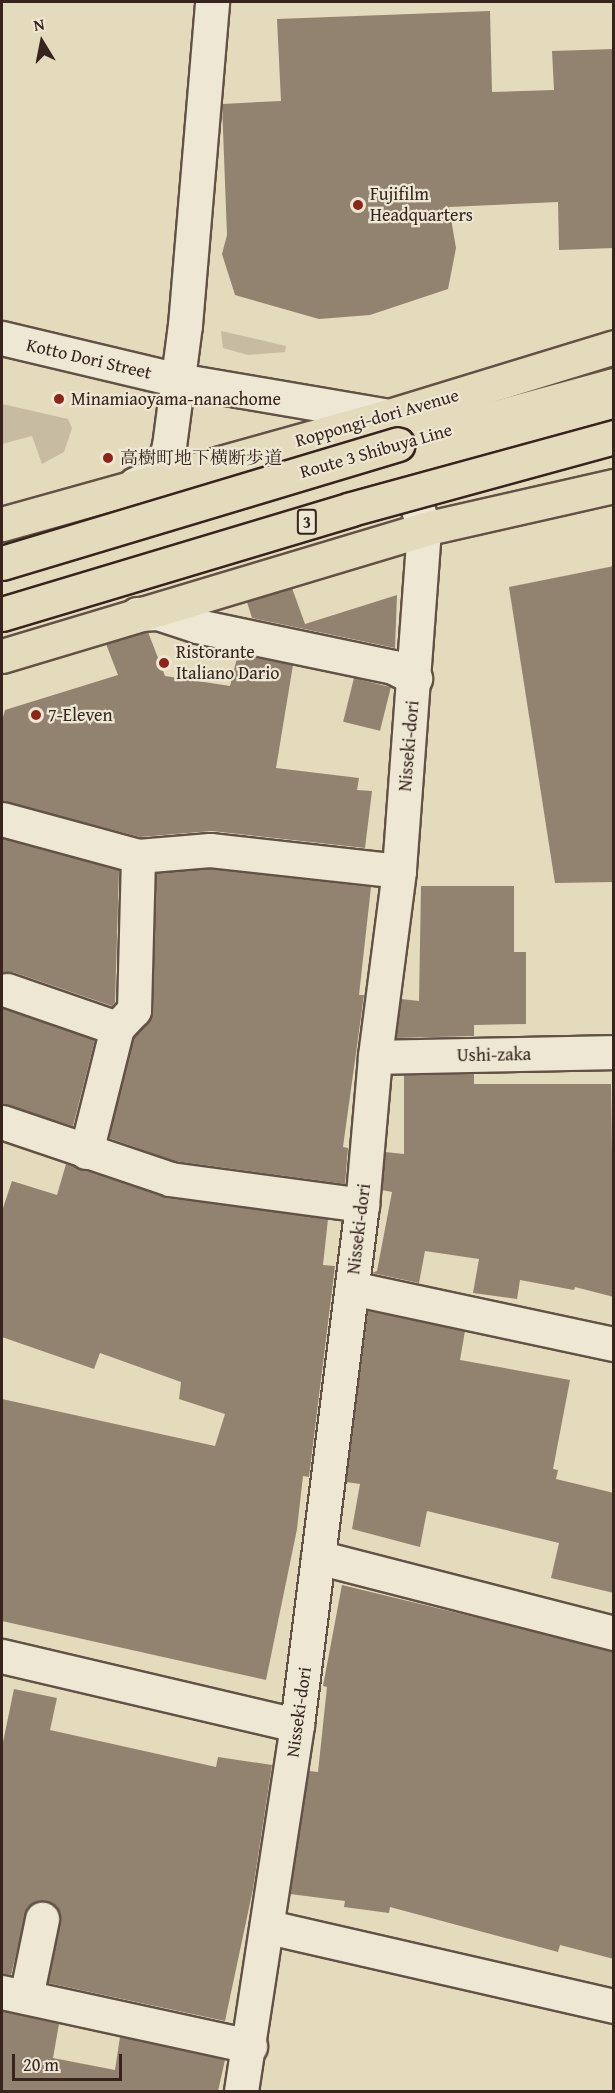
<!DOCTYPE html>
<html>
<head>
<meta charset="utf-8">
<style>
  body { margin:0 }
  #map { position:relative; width:615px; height:2093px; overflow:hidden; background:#e4dabc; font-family:"Gentium Book Plus","Noto Serif JP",serif }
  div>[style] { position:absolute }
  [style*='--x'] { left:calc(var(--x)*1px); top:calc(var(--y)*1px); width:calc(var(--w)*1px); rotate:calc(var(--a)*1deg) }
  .green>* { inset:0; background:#c7bba1 }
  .building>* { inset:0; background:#918370; transform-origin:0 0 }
  .roads { filter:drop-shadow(2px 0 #625246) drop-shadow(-2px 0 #625246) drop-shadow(0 2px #625246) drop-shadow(0 -2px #625246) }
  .minor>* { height:33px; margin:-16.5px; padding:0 16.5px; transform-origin:16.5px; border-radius:16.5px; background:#ede7d3 }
  .major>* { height:33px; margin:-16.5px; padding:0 16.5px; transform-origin:16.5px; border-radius:16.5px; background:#e4dabc }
  .highway>* { height:33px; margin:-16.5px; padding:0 16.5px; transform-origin:16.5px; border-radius:16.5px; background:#e4dabc }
  .bridges { filter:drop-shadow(2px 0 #37241e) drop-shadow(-2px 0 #37241e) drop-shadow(0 2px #37241e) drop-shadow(0 -2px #37241e) }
  .highway-bridge>* { height:33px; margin:-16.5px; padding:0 16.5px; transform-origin:16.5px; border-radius:16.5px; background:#e4dabc }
  .dots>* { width:16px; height:16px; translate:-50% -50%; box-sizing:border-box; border:3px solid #ede7d3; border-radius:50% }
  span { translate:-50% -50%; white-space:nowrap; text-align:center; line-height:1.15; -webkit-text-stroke:4.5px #ede7d3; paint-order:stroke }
  .shield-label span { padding:2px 4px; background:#ede7d3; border:2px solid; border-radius:4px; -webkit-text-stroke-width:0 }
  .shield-label { font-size:16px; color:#37241e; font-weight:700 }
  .poi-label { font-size:18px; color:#37241e }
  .left { translate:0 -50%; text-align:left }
  .street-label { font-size:18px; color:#37241e }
  .frame { position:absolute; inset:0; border:3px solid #37241e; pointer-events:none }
  .north { position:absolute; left:12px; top:12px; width:60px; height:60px; -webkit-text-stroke:4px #ede7d3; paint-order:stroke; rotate:350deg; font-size:16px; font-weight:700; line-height:24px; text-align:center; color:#37241e }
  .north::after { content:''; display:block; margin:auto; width:21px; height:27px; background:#37241e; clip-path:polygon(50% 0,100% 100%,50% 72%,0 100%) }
  .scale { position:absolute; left:12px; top:2054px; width:110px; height:27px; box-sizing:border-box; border:3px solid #37241e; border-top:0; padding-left:8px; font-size:18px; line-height:21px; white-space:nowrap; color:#37241e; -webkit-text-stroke:4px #ede7d3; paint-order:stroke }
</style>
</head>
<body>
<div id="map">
  <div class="green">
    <i style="clip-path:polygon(221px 331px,286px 346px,285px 352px,248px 355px,223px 348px)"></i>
    <i style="clip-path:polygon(2px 404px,68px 419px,72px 428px,64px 452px,42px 464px,32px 436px,2px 444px)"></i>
  </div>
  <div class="building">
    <i style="clip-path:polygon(490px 11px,492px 92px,554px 90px,552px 51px,614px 49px,614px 248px,559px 250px,558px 202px,449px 207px,456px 248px,448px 289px,370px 315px,319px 319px,235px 295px,222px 254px,227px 235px,222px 104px,281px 101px,277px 19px)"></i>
    <i style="clip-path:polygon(614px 566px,614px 882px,555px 883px,509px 587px)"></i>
    <i style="clip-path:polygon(292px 588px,305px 624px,397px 595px,395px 648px,252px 618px,247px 602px)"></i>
    <i style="clip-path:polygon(148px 632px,165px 676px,230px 686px,238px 654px,293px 665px,276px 768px,359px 778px,357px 790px,372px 791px,365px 848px,212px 831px,140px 837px,2px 801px,2px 721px,5px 710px,118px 675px,106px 644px)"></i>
    <i style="left:354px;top:678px;width:38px;height:45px;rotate:14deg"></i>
    <i style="clip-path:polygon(2px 838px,119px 870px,115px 1002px,112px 1006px,13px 972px,2px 972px)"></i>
    <i style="clip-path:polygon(210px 869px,371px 887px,359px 995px,364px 995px,343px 1147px,348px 1148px,345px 1184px,174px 1161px,109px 1138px,134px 1037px,153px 1010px,156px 873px)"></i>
    <i style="clip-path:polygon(421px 886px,514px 886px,514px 952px,526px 952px,526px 1024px,474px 1025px,474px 1036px,396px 1038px,401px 999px,419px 1001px)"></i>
    <i style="clip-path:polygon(2px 1008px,95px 1040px,73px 1126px,2px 1104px)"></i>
    <i style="clip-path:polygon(474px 1074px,474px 1084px,611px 1084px,614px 1297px,575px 1287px,574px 1290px,520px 1280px,517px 1299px,473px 1293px,479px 1259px,425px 1251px,419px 1283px,372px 1273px,377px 1271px,392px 1192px,382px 1190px,385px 1152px,404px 1154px,404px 1075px)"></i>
    <i style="clip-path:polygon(66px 1164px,167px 1198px,328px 1219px,323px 1265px,335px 1266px,309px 1477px,303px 1476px,297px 1529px,266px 1680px,2px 1621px,2px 1399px,215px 1446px,225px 1414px,179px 1399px,181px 1382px,100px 1353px,94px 1369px,2px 1337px,2px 1211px,12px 1181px,57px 1195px)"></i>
    <i style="clip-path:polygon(368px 1311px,465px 1331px,460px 1360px,570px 1380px,553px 1469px,558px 1470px,556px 1479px,614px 1493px,614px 1593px,551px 1578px,559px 1543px,427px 1511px,420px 1547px,352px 1529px,360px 1484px,346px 1482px)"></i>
    <i style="clip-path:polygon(342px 1585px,614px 1651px,614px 1959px,560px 1945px,558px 1952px,390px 1907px,389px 1913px,344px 1907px,345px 1901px,290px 1894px,309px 1771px,318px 1772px,327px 1687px,323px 1686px)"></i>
    <i style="clip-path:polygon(14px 1689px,57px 1698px,50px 1730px,216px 1767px,218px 1757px,272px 1765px,253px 1889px,225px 2021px,48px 1983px,60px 1922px,60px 1913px,46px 1901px,28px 1907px,11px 1975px,2px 1974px,2px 1747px)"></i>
    <i style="clip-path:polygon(2px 2011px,59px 2024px,53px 2058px,115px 2070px,120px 2037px,225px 2060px,218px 2091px,2px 2091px)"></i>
  </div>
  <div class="roads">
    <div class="minor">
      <i style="--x:2;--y:338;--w:181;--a:13.4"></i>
      <i style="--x:178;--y:380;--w:214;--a:9.7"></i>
      <i style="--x:389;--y:416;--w:118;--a:72.8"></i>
      <i style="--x:424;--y:529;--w:343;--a:94.2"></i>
      <i style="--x:399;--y:871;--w:188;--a:97.4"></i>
      <i style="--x:375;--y:1057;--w:149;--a:95"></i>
      <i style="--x:362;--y:1205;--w:524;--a:97.13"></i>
      <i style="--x:297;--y:1725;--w:371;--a:98.7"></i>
      <i style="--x:135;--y:484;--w:20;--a:-24"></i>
      <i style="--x:153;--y:476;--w:17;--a:-50"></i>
      <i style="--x:164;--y:463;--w:18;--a:-74"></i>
      <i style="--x:169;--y:446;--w:122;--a:-82.5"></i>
      <i style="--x:185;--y:325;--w:324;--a:-85.2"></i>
      <i style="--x:137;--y:614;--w:21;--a:-3"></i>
      <i style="--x:158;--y:613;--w:41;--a:18.4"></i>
      <i style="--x:197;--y:626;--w:200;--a:11.8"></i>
      <i style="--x:393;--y:667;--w:25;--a:27"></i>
      <i style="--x:2;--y:819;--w:141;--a:15.2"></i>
      <i style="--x:138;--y:856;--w:72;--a:-4.8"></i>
      <i style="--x:210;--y:850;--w:190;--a:6.3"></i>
      <i style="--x:7;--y:990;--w:116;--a:19.1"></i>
      <i style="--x:375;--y:1057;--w:239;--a:-1.2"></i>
      <i style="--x:2;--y:1122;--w:177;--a:18.7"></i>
      <i style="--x:170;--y:1179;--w:194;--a:7.7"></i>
      <i style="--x:86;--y:1152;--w:128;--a:-76"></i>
      <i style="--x:117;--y:1028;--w:25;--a:-47"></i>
      <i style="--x:134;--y:1010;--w:154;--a:-88.5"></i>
      <i style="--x:352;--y:1288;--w:268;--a:12.1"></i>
      <i style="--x:318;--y:1557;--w:306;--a:14.4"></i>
      <i style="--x:2;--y:1656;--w:303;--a:13.2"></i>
      <i style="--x:269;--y:1927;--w:354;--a:12.9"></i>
      <i style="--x:2;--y:1992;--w:254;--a:12.3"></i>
      <i style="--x:26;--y:1997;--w:80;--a:-78.4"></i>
    </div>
    <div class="major">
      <i style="--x:2;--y:524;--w:402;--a:-15.6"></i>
      <i style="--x:389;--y:416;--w:235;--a:-17"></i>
      <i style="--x:2;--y:589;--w:422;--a:-16.7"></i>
      <i style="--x:406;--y:468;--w:219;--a:-18.1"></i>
      <i style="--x:2;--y:656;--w:441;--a:-16.7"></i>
      <i style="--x:424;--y:529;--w:195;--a:-12.8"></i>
    </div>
    <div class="highway">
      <i style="--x:398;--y:444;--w:224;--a:-15.3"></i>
    </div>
  </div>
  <div class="bridges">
    <div class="highway-bridge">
      <i style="--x:2;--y:563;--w:413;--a:-16.7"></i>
      <i style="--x:2;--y:614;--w:364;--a:-16.7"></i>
      <i style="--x:351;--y:509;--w:273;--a:-15.3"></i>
    </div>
  </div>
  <div class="dots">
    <i style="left:358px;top:205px;background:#8f2418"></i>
    <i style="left:59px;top:399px;background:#8f2418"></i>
    <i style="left:108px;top:458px;background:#8f2418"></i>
    <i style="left:164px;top:663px;background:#8f2418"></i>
    <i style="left:36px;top:715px;background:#8f2418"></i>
  </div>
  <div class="shield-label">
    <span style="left:307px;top:522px">3</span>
  </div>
  <div class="poi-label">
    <span class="left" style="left:370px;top:205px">Fujifilm<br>Headquarters</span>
    <span class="left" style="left:71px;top:399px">Minamiaoyama-nanachome</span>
    <span class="left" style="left:120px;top:458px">高樹町地下横断歩道</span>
    <span class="left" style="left:176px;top:663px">Ristorante<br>Italiano Dario</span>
    <span class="left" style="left:48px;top:715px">7-Eleven</span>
  </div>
  <div class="street-label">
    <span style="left:89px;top:359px;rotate:13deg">Kotto Dori Street</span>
    <span style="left:377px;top:418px;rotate:-16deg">Roppongi-dori Avenue</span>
    <span style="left:376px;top:451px;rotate:-16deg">Route 3 Shibuya Line</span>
    <span style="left:409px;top:746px;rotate:-85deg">Nisseki-dori</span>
    <span style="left:494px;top:1055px;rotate:-1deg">Ushi-zaka</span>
    <span style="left:359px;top:1229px;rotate:-83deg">Nisseki-dori</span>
    <span style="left:299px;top:1712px;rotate:-82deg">Nisseki-dori</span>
  </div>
  <div class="frame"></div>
  <div class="north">N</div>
  <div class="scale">20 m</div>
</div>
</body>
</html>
